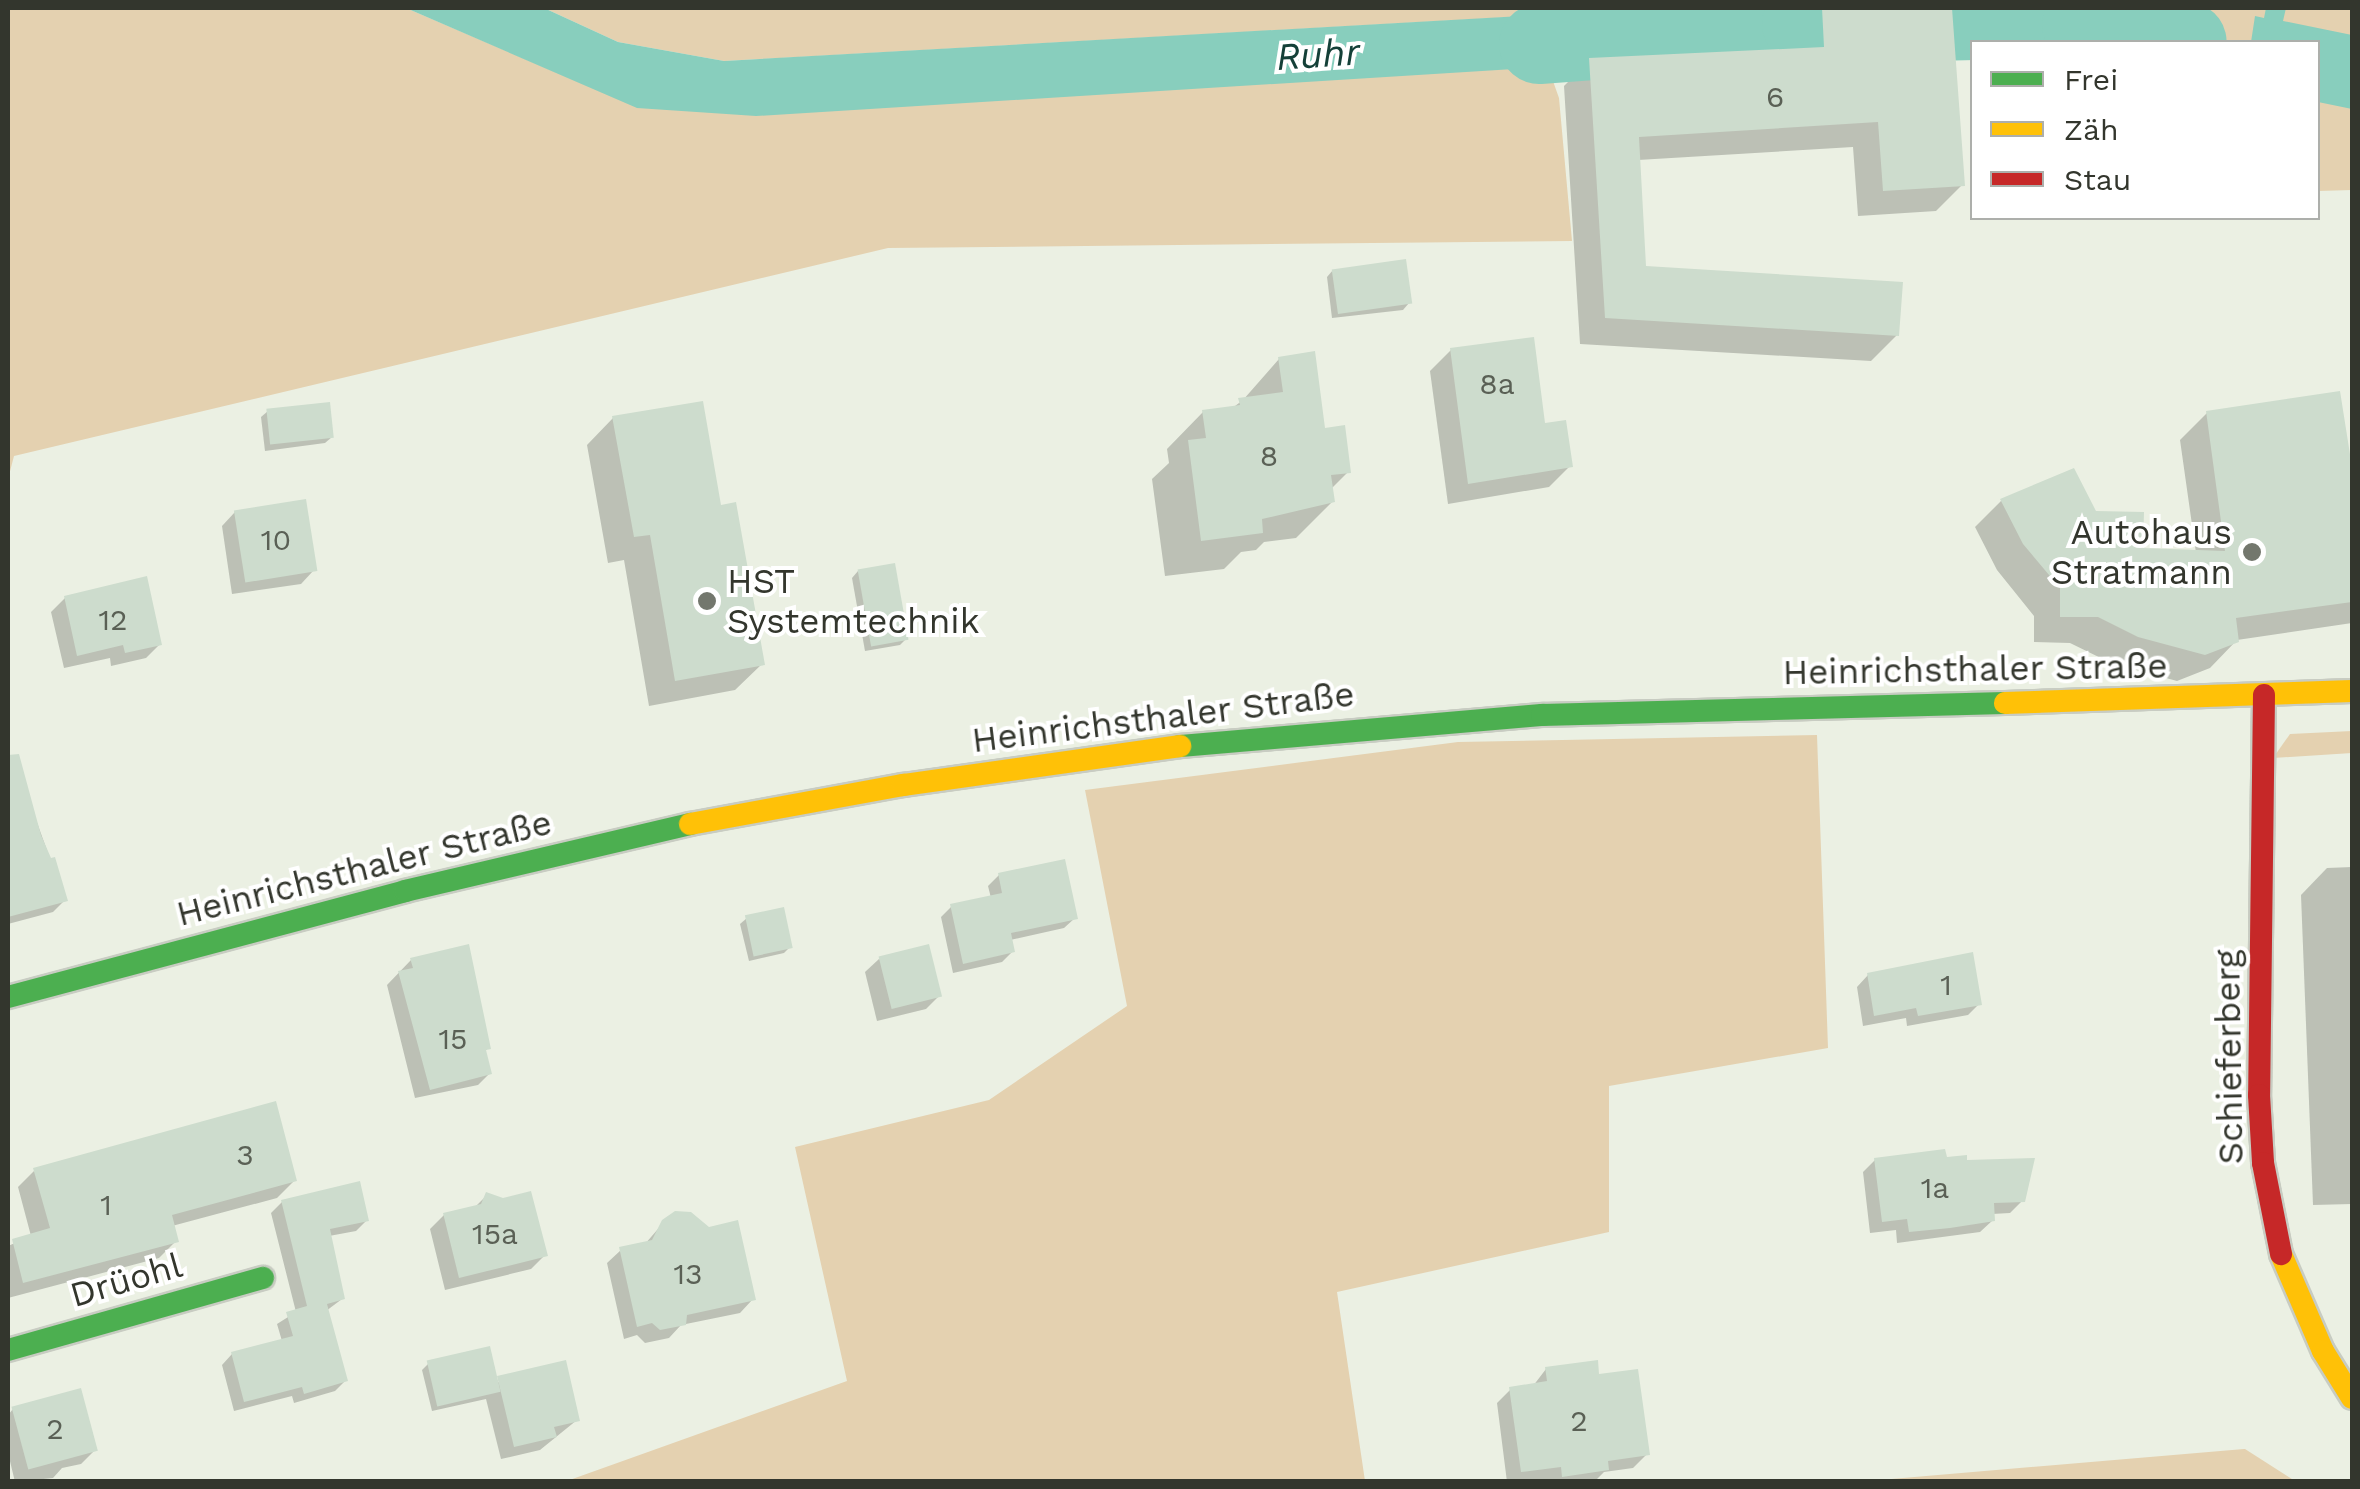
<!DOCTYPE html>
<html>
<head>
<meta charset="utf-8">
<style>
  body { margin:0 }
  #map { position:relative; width:2360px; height:1489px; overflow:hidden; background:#ebf0e3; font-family:"Work Sans",sans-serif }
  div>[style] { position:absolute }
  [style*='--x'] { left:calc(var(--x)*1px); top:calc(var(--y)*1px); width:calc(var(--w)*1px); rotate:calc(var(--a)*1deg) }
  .green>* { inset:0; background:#e4d1b0 }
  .water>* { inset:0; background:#88cebd }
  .shadow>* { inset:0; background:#0003; transform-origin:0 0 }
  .river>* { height:80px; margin:-40px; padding:0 40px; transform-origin:40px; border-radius:40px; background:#88cebd }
  .building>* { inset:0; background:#cddccd; transform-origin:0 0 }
  .roads { filter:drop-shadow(2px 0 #c8ccc2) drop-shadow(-2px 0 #c8ccc2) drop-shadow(0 2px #c8ccc2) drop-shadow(0 -2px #c8ccc2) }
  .fast>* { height:22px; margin:-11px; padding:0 11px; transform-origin:11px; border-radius:11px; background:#4caf50 }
  .slow>* { height:22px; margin:-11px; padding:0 11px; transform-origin:11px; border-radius:11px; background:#ffc107 }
  .jam>* { height:22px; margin:-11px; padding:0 11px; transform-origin:11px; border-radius:11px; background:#c62828 }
  .dots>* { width:28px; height:28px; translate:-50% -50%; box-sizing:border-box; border:5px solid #fff; border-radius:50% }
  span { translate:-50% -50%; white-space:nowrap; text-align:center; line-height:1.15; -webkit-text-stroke:8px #fff; paint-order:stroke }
  .number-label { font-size:30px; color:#5a6055 }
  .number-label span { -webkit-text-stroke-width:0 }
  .poi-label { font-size:35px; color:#33362d }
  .right { translate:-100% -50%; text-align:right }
  .left { translate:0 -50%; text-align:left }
  .street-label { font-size:35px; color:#33362d }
  .water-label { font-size:38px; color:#144038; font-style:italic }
  .frame { position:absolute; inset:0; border:10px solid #33362d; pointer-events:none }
  .legend { position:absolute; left:1970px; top:40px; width:350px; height:180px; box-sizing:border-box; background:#fff; border:2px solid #adafab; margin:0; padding:12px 18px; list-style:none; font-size:30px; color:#33362d }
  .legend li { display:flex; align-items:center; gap:20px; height:50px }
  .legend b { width:50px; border:2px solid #adafab }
</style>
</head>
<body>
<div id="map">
  <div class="green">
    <i style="clip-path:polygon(8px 8px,406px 8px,637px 107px,1548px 67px,1559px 98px,1572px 241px,888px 248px,14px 456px,8px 479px)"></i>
    <i style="clip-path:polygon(544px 8px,1530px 8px,1532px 16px,724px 61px,618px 42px)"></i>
    <i style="clip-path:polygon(2156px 8px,2352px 8px,2352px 190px,2318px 191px,2318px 42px,2158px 42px)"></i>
    <i style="clip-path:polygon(2352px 731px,2352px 753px,2273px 758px,2290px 734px)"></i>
    <i style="clip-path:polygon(1817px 735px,1828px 1048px,1609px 1086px,1609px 1232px,1337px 1292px,1365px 1481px,564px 1482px,847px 1381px,795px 1147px,989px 1100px,1127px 1006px,1085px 790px,1458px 742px)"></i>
    <i style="clip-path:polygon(2245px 1449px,2295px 1481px,1868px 1481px,2244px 1449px)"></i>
  </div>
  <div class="water">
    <i style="clip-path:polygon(406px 8px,544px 8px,618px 42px,724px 61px,1646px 9px,1650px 49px,1579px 57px,1548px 67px,756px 116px,637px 108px)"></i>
    <i style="clip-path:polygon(2266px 8px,2286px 8px,2283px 21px,2352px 35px,2352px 109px,2318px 102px,2318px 42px,2251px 42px,2255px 16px,2264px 18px)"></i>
  </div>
  <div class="shadow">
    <i style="clip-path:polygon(1796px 8px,1950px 8px,1962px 185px,1936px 211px,1858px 216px,1853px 147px,1638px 160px,1643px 268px,1897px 335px,1871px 361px,1580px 344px,1564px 86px,1590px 60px,1798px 51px)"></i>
    <i style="left:2029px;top:8px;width:85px;height:34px"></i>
    <i style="clip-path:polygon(1333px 270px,1409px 303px,1403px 310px,1332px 318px,1327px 277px)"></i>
    <i style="clip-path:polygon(1451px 350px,1543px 426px,1570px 466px,1549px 487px,1448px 504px,1430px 371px)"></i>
    <i style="clip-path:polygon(1279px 359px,1348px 472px,1331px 489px,1333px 501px,1296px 538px,1264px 542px,1256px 550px,1241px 552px,1224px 569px,1165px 576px,1152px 479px,1169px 463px,1167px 449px,1203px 412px,1231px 409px,1243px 400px)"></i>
    <i style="clip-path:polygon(2338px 394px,2352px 485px,2352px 623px,2237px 640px,2210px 668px,2177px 681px,2111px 663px,2070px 643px,2034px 642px,2034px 616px,1997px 570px,1975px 527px,2001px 501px,2095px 514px,2140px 551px,2196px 553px,2180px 440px,2207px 413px)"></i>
    <i style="clip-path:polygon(268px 411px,332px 437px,325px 443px,265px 451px,261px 417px)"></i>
    <i style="clip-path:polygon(613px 418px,719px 508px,762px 664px,735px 690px,649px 706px,624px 560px,608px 563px,587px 445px)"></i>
    <i style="clip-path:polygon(235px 512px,314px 570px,301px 584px,232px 594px,222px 526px)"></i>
    <i style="clip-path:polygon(858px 571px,906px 639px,900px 645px,865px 651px,852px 578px)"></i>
    <i style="clip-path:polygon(65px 598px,160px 644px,146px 658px,111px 666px,110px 658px,64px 668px,51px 612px)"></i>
    <i style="clip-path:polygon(31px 806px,65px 900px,53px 912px,8px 924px,8px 812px)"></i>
    <i style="clip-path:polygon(2352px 867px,2352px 1204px,2313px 1205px,2301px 895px,2327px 868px)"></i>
    <i style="clip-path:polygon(999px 875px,1075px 918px,1064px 928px,1010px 940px,1012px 952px,1002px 962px,953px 973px,941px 917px,951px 907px,991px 898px,988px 886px)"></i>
    <i style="clip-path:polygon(747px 918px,790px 947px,784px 953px,749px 961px,740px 924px)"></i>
    <i style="clip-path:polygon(879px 959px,939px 996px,926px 1009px,877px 1021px,865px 972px)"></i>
    <i style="clip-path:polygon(411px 960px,488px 1048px,484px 1052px,489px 1074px,478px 1085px,415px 1098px,387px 985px)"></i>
    <i style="clip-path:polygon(1868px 975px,1979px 1004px,1968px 1015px,1907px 1026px,1906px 1018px,1863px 1026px,1857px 987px)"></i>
    <i style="clip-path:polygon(1945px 1159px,1965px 1162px,2022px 1201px,2010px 1213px,1992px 1214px,1993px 1220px,1980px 1232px,1897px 1243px,1896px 1230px,1870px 1233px,1863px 1172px,1875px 1160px)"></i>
    <i style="clip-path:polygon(35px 1170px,294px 1181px,277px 1198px,172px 1226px,176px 1241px,159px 1258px,8px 1298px,8px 1246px,31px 1236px,18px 1187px)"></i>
    <i style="clip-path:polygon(487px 1195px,545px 1255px,531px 1269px,445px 1290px,430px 1229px,444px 1215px,474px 1208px)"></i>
    <i style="clip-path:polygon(282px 1202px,367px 1220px,356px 1231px,329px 1236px,342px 1299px,326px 1311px,346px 1380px,335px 1391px,294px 1403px,292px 1396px,234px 1411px,222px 1365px,232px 1354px,282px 1341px,277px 1324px,296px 1312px,271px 1213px)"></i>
    <i style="clip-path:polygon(664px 1222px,708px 1230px,753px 1299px,740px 1313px,681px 1325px,669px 1338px,645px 1343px,637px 1335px,624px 1339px,607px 1263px,621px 1250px,645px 1244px)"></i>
    <i style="clip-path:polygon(428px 1364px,496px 1381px,577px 1420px,540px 1450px,501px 1459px,486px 1399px,432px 1411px,422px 1370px)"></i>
    <i style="clip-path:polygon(1546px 1369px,1597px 1377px,1647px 1454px,1633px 1468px,1604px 1472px,1594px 1482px,1507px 1482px,1497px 1403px,1511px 1389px,1533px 1386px)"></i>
    <i style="clip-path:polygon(13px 1409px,95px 1450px,81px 1464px,62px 1468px,53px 1478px,15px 1482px,8px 1453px,8px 1415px)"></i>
  </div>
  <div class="river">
    <i style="--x:1539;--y:44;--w:264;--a:-4.3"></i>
    <i style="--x:1802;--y:24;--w:173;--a:-1.3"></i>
    <i style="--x:1975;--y:20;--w:107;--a:2.7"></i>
    <i style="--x:2082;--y:25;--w:106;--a:9.2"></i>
  </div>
  <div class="building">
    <i style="clip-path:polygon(1822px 8px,1952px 8px,1965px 186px,1883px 191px,1878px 122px,1639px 137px,1646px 266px,1903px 282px,1899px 336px,1605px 318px,1589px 58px,1824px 47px)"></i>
    <i style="left:1406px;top:259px;width:45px;height:75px;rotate:82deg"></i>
    <i style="clip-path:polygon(1534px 337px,1545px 423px,1566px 420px,1573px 467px,1468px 484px,1450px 348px)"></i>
    <i style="clip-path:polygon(1315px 351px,1325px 428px,1345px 425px,1351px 473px,1331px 475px,1335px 502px,1262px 519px,1263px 533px,1201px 541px,1188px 440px,1206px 438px,1202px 410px,1240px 405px,1238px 398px,1283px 392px,1278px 357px)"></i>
    <i style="clip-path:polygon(2340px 391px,2352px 467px,2352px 602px,2236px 618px,2239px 642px,2205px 655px,2138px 637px,2098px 617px,2060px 617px,2060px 588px,2023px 544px,2000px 499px,2074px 468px,2096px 511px,2144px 512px,2143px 548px,2225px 551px,2206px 411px)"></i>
    <i style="clip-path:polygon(703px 401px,721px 505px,736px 502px,765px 665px,675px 681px,650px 535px,634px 537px,612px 416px)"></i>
    <i style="left:330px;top:402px;width:36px;height:64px;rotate:84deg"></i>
    <i style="left:306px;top:499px;width:73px;height:73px;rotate:81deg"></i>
    <i style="left:895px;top:563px;width:78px;height:38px;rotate:80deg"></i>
    <i style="clip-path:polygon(147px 576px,162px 645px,125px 653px,123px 645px,77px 656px,64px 596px)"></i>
    <i style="clip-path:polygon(19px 754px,41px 835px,51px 858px,55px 857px,68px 901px,8px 917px,8px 755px)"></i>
    <i style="clip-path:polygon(1065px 859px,1078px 919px,1011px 933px,1015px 952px,963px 964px,950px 904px,1002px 893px,998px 873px)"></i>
    <i style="left:784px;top:907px;width:42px;height:40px;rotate:78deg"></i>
    <i style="clip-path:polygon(469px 944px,491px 1049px,486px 1050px,492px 1074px,430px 1090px,398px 971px,413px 968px,410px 958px)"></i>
    <i style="left:929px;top:944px;width:54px;height:52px;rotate:76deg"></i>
    <i style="clip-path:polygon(1973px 952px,1982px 1005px,1918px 1016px,1916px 1008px,1874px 1016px,1867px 973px)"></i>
    <i style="clip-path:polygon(276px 1101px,297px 1181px,172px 1215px,179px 1242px,23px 1283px,12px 1239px,50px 1228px,33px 1168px)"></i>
    <i style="clip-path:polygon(1945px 1149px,1947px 1157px,1967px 1155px,1967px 1160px,2035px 1158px,2025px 1202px,1994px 1203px,1995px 1221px,1950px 1228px,1909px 1232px,1907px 1219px,1882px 1222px,1874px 1158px)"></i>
    <i style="clip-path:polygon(360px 1181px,369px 1221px,330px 1229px,345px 1299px,327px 1304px,348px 1381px,304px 1394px,302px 1387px,244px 1402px,231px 1352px,293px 1336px,286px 1312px,307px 1306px,281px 1200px)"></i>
    <i style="clip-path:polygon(531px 1191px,548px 1256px,459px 1278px,443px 1213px,481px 1204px,486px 1192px,503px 1198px)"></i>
    <i style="clip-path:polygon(675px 1211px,691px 1212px,709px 1227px,738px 1220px,756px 1300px,687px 1315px,686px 1325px,660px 1330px,652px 1323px,637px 1327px,619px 1247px,652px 1240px,662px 1220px)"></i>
    <i style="left:490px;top:1346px;width:47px;height:65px;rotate:77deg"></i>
    <i style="clip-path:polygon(566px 1360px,580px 1421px,554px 1427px,557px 1437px,514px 1447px,497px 1376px)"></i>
    <i style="clip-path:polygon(1598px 1360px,1599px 1374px,1638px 1369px,1650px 1455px,1608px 1461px,1609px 1470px,1562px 1477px,1561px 1467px,1521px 1472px,1509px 1387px,1547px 1381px,1545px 1367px)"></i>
    <i style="left:81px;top:1388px;width:65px;height:72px;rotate:75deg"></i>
  </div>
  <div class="roads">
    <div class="fast">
      <i style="--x:1180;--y:746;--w:363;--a:-4.9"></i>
      <i style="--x:1542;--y:715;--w:463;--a:-1.5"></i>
      <i style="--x:8;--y:997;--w:411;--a:-14.9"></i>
      <i style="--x:405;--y:891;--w:293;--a:-13.2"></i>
      <i style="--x:8;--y:1350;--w:265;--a:-15.8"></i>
    </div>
    <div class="slow">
      <i style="--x:2005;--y:703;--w:347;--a:-2"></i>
      <i style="--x:690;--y:824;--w:217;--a:-10.4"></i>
      <i style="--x:903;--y:785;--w:280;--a:-8"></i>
      <i style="--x:2281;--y:1254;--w:106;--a:66.6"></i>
      <i style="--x:2323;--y:1351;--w:55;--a:58.3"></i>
    </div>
    <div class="jam">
      <i style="--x:2264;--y:695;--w:400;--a:90.7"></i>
      <i style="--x:2259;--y:1095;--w:68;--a:86.6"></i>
      <i style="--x:2263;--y:1163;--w:93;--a:78.8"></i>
    </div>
  </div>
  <div class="dots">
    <i style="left:2252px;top:552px;background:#73776d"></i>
    <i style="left:707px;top:601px;background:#73776d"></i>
  </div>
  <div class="number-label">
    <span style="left:1775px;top:97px">6</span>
    <span style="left:1497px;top:384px">8a</span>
    <span style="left:1269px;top:456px">8</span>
    <span style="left:276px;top:540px">10</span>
    <span style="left:113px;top:620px">12</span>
    <span style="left:1946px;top:985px">1</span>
    <span style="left:453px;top:1039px">15</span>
    <span style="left:245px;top:1155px">3</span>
    <span style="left:1935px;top:1188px">1a</span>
    <span style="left:106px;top:1205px">1</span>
    <span style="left:495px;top:1234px">15a</span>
    <span style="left:688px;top:1274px">13</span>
    <span style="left:1579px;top:1421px">2</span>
    <span style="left:55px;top:1429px">2</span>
  </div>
  <div class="poi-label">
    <span class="right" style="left:2232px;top:552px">Autohaus<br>Stratmann</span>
    <span class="left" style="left:727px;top:601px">HST<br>Systemtechnik</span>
  </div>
  <div class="street-label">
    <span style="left:1975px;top:669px;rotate:-1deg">Heinrichsthaler Straße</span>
    <span style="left:1163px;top:717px;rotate:-7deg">Heinrichsthaler Straße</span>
    <span style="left:364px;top:868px;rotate:-14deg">Heinrichsthaler Straße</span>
    <span style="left:2229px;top:1057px;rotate:-91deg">Schieferberg</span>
    <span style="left:126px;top:1280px;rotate:-16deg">Drüohl</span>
  </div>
  <div class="water-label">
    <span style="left:1318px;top:55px;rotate:-4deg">Ruhr</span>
  </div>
  <div class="frame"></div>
  <ul class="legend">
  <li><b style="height:12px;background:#4caf50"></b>Frei</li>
  <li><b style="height:12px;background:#ffc107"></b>Zäh</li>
  <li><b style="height:12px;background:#c62828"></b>Stau</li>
  </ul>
</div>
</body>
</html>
